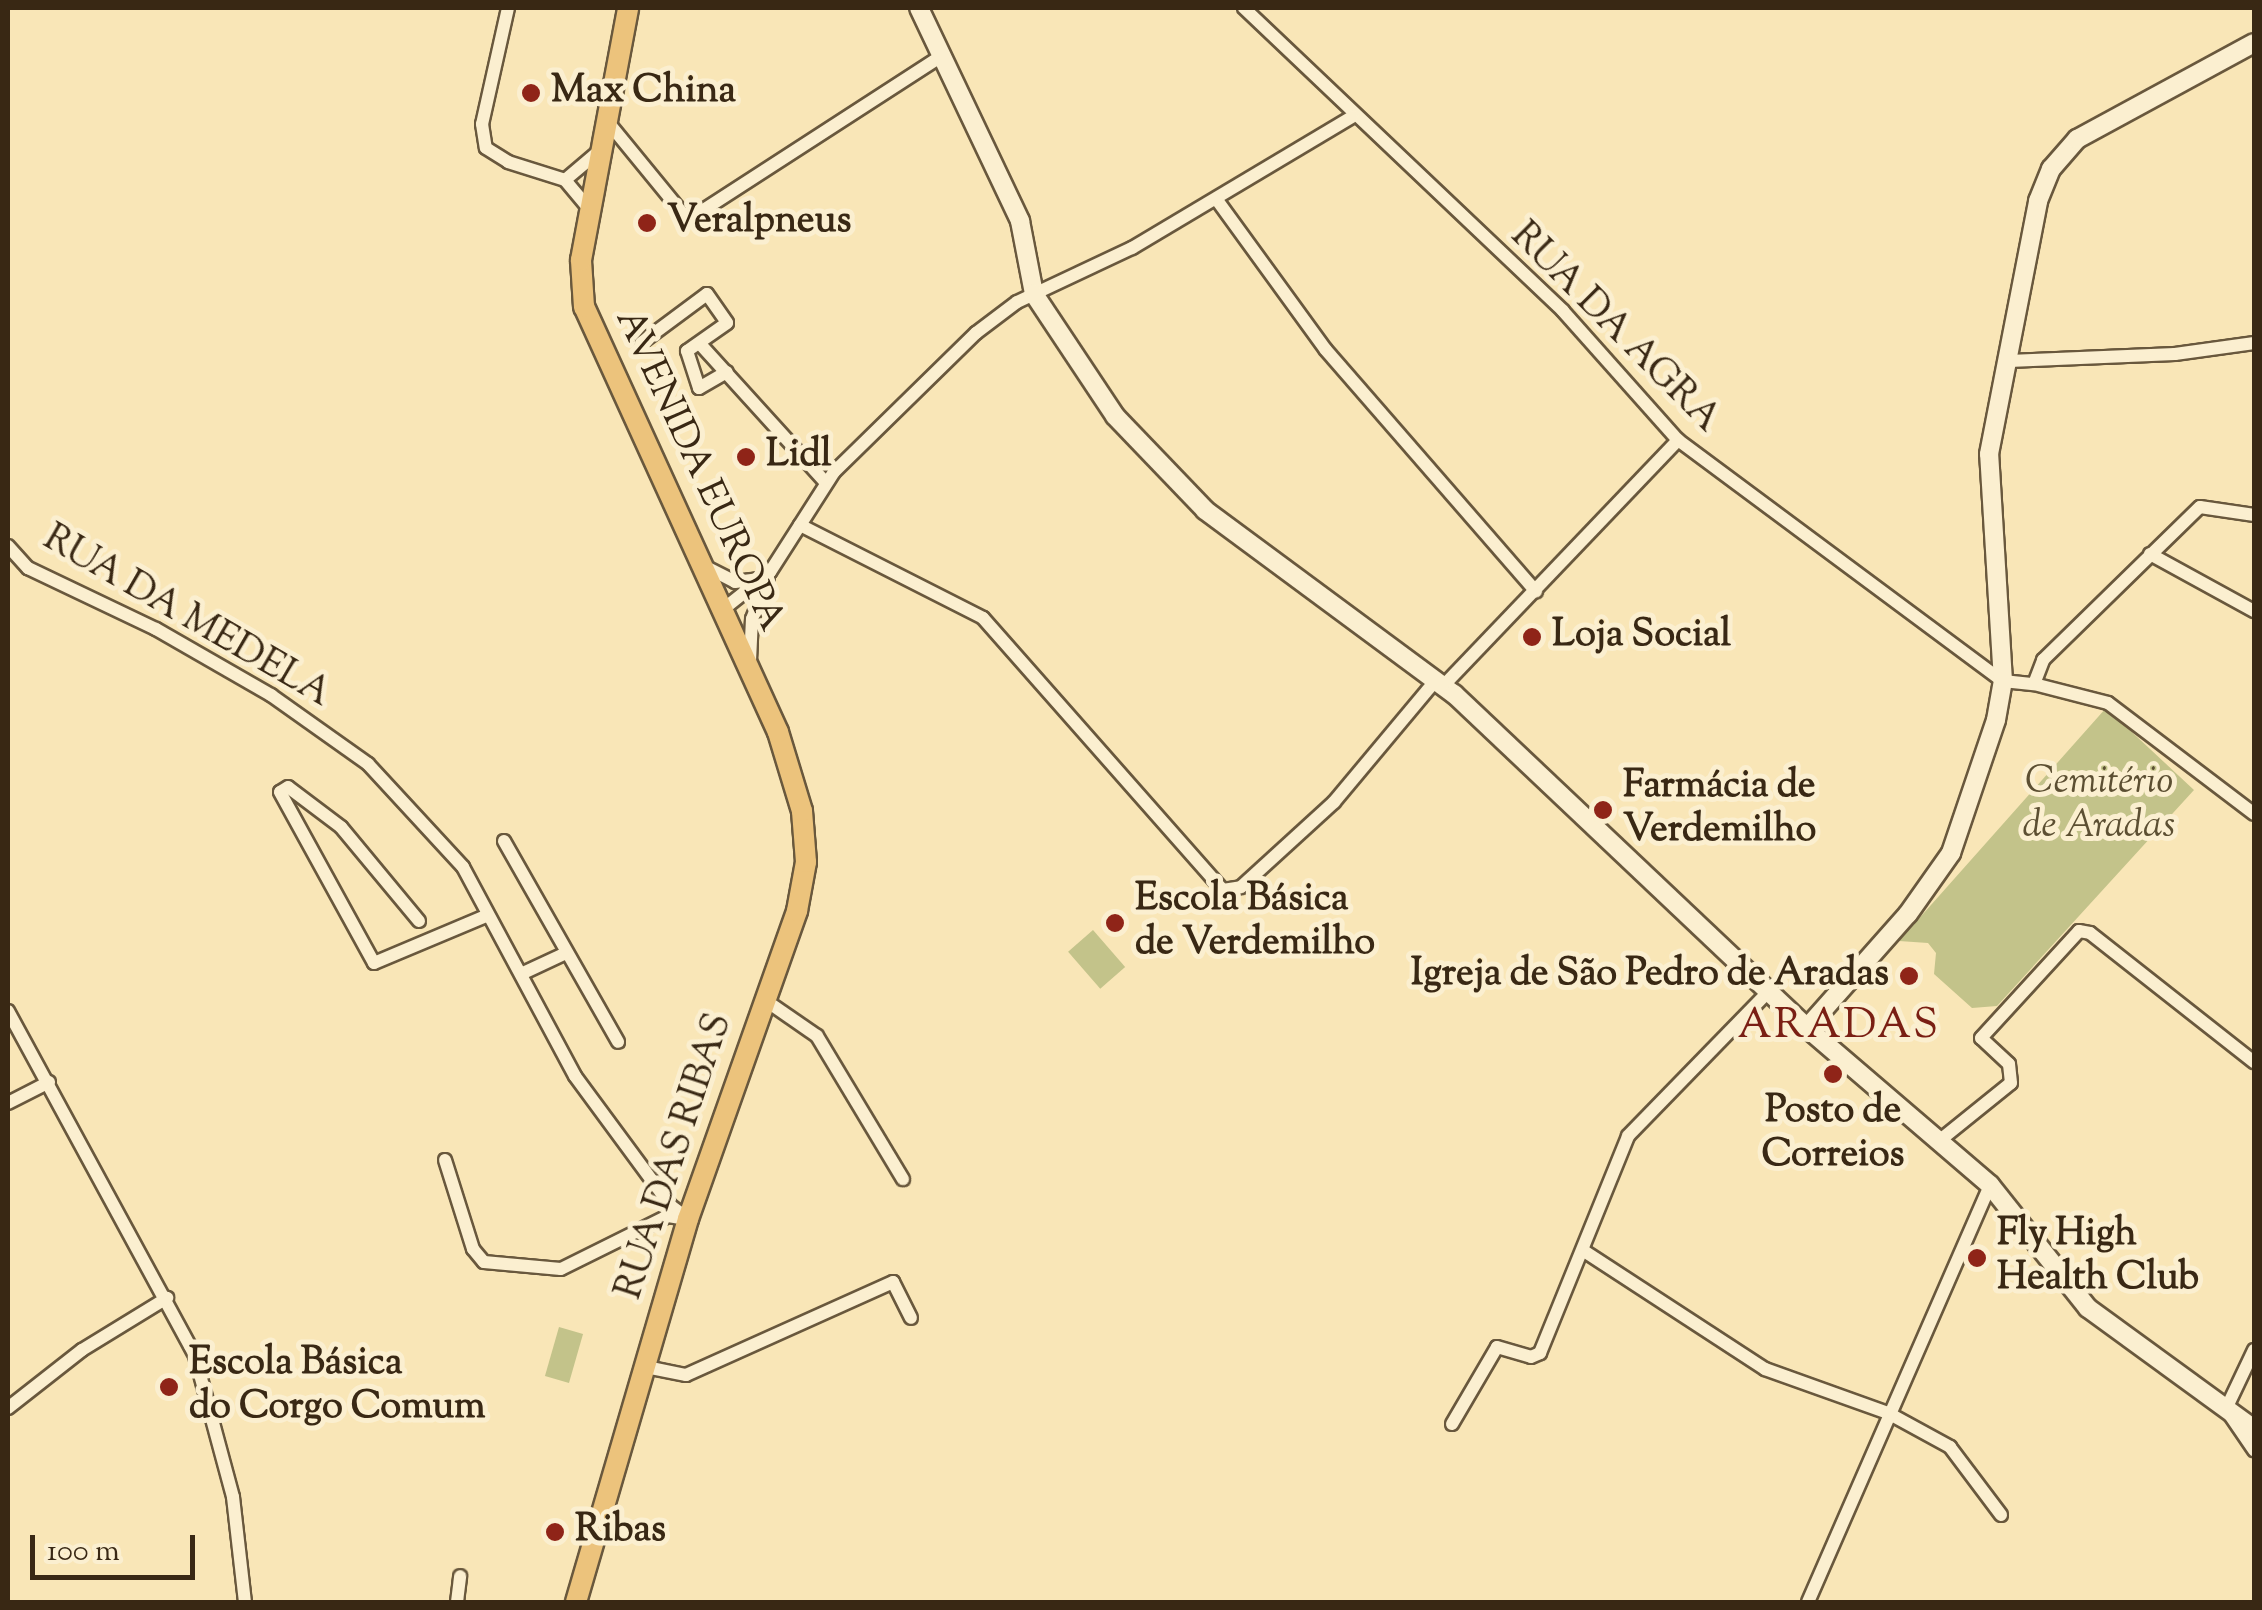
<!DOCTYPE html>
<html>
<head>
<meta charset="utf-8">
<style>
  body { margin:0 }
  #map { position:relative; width:2262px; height:1610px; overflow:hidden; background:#f9e6b7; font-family:"Sorts Mill Goudy",serif }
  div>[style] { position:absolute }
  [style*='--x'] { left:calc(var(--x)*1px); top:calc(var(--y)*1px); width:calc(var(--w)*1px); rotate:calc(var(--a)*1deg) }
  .green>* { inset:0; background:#c3c38a; transform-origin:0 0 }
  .roads { filter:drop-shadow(2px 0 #69583d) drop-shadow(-2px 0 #69583d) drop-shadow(0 2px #69583d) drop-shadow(0 -2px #69583d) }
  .street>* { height:12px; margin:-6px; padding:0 6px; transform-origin:6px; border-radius:6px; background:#fbefd0 }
  .secondary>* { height:18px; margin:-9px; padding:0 9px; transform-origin:9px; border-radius:9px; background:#fbefd0 }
  .primary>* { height:20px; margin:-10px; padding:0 10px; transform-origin:10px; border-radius:10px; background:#ecc37c }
  .dots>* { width:28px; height:28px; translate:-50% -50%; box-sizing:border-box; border:5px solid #fbefd0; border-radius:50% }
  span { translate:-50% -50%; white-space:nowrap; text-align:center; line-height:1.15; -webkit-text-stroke:10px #fbefd0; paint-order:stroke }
  .poi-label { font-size:38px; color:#392814; font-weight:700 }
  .left { translate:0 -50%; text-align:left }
  .right { translate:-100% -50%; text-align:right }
  .street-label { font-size:38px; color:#392814 }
  .park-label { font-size:38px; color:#5c4f32; font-style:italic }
  .quarter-label { font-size:42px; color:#7a1f14; letter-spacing:2.5px }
  .frame { position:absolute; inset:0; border:10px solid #392814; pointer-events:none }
  .scale { position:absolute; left:30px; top:1535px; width:165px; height:45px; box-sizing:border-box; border:5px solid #392814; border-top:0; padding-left:12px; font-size:30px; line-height:35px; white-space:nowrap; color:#392814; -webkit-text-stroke:8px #fbefd0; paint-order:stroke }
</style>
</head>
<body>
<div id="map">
  <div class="green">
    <i style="clip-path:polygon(2106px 708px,2194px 790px,1997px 1006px,1972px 1008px,1934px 974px,1936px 953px,1928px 943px,1899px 941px)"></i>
    <i style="left:1093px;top:930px;width:49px;height:33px;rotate:49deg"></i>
    <i style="left:559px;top:1327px;width:25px;height:51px;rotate:16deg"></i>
  </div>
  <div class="roads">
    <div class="street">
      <i style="--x:508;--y:8;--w:119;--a:102.6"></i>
      <i style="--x:482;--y:124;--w:24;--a:81"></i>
      <i style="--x:486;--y:148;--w:26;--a:32"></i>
      <i style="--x:508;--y:162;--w:60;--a:17.5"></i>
      <i style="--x:565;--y:180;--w:39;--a:50"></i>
      <i style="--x:1244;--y:8;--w:440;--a:43.5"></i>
      <i style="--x:1563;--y:311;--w:173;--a:48.3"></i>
      <i style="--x:1678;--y:440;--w:405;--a:36.6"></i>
      <i style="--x:2003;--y:681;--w:31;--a:6"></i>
      <i style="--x:2034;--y:684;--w:26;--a:-69"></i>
      <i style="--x:2043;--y:660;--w:219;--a:-44.3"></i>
      <i style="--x:2200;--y:507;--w:55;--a:8.4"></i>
      <i style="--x:607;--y:121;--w:128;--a:50.7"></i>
      <i style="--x:688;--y:220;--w:304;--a:-32.9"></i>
      <i style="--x:565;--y:180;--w:42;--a:-40.2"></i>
      <i style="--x:1217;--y:200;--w:185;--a:54"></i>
      <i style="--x:1326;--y:350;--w:320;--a:49"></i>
      <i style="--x:641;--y:343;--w:82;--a:-36.6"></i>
      <i style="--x:707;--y:294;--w:35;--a:55"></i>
      <i style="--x:727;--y:323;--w:49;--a:145"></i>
      <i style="--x:687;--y:351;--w:39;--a:72"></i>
      <i style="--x:699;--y:388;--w:32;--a:-30"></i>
      <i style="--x:701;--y:345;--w:186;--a:47.8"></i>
      <i style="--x:2009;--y:361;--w:166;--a:-2.4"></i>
      <i style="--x:2175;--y:354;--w:80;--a:-7.9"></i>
      <i style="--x:800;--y:525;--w:205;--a:26.9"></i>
      <i style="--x:983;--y:618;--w:363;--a:48.6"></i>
      <i style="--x:1223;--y:890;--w:18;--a:-9"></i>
      <i style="--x:1241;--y:887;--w:126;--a:-42.4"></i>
      <i style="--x:1334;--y:802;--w:159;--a:-50.1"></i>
      <i style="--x:8;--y:546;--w:30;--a:48"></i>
      <i style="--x:28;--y:568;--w:142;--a:25.5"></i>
      <i style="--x:156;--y:629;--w:133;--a:29.9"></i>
      <i style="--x:271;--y:695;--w:119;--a:35.4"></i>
      <i style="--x:368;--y:764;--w:140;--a:47.3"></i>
      <i style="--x:463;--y:867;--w:237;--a:61.8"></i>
      <i style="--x:575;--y:1076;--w:162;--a:53.6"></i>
      <i style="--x:671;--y:1206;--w:21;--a:37"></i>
      <i style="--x:2150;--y:554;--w:119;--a:28.7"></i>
      <i style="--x:708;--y:568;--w:30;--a:27"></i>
      <i style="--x:735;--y:582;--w:25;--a:-7"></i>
      <i style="--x:726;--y:607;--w:56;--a:-38.5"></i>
      <i style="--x:770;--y:572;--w:119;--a:-57.4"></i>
      <i style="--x:834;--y:472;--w:199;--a:-44.4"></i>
      <i style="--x:976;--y:333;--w:51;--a:-37.1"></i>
      <i style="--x:1017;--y:302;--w:127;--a:-25.2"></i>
      <i style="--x:1132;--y:248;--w:256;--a:-30.8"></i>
      <i style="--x:750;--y:661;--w:42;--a:-87.3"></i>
      <i style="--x:752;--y:619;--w:43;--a:-68.2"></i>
      <i style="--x:2034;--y:684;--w:76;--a:14.4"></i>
      <i style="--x:2108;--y:703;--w:183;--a:37.2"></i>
      <i style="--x:1444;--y:685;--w:339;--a:-46.3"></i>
      <i style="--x:504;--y:841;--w:231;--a:60.4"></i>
      <i style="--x:419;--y:921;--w:122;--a:-129.7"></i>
      <i style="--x:341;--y:827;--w:66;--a:-143"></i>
      <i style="--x:288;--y:787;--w:9;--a:148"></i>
      <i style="--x:280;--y:792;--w:195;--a:61.2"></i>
      <i style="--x:374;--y:963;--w:121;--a:-22.8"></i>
      <i style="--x:521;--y:974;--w:50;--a:-25"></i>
      <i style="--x:765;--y:1000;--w:63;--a:34.7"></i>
      <i style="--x:817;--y:1036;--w:167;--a:59"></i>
      <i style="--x:8;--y:1011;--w:392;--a:61.5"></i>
      <i style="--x:195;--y:1356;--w:146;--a:74.9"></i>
      <i style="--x:233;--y:1497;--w:106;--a:83.5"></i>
      <i style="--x:8;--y:1103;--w:46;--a:-27.1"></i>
      <i style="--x:1939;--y:1141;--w:92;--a:-38.9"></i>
      <i style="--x:2011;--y:1083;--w:19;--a:-96"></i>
      <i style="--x:2009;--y:1064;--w:38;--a:-137"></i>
      <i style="--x:1981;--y:1038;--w:145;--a:-47.5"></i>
      <i style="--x:2079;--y:931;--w:11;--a:10"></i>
      <i style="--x:2090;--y:933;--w:209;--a:38.2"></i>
      <i style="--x:445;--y:1160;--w:93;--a:72.5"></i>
      <i style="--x:473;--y:1249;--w:17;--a:50"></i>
      <i style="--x:484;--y:1262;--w:77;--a:5.2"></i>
      <i style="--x:561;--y:1269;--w:119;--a:-26.4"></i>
      <i style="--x:668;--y:1216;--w:19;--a:9"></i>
      <i style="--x:1584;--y:1251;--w:216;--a:33.1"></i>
      <i style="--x:1765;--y:1369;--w:131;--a:19.7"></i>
      <i style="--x:1888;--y:1413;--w:71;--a:28.7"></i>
      <i style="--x:1950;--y:1447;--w:85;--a:53.1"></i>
      <i style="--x:2254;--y:1350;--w:65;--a:115.4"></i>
      <i style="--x:2226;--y:1409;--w:50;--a:55.7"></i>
      <i style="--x:646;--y:1367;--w:41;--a:11.3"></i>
      <i style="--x:686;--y:1375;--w:227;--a:-24.2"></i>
      <i style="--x:893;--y:1282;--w:40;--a:63.4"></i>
      <i style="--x:8;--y:1408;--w:94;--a:-38.1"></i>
      <i style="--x:82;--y:1350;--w:100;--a:-31.5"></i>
      <i style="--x:1452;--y:1424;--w:89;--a:-59.7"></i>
      <i style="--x:1497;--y:1347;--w:35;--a:16"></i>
      <i style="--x:1531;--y:1357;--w:10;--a:-24"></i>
      <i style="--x:1540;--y:1353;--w:234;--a:-67.9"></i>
      <i style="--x:1628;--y:1136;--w:201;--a:-45.8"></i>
      <i style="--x:457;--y:1602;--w:26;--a:-83"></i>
      <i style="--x:1808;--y:1602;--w:455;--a:-66.4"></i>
    </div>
    <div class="secondary">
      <i style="--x:919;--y:8;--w:236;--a:64.6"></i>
      <i style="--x:1020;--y:221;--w:74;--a:79.1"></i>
      <i style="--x:1034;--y:294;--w:146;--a:56.4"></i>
      <i style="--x:1115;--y:416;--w:130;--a:46.2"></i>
      <i style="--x:1205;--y:510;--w:310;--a:36.5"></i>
      <i style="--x:1454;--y:694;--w:486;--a:43.4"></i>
      <i style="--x:1807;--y:1028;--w:241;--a:40.6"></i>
      <i style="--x:1990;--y:1185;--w:157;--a:51.5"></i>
      <i style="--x:2088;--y:1308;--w:205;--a:36.1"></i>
      <i style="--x:1807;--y:1028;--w:152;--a:-48.5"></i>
      <i style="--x:1908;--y:914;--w:75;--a:-54.8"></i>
      <i style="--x:1951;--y:853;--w:140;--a:-71.3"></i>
      <i style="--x:1996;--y:720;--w:40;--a:-80"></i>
      <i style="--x:2003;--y:681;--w:227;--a:-93.5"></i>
      <i style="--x:1989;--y:454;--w:258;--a:-79"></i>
      <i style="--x:2038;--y:201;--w:35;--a:-68"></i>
      <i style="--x:2051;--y:169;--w:40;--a:-49"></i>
      <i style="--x:2077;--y:139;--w:201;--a:-28.5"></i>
    </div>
    <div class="primary">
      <i style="--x:576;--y:1602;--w:399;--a:-73.7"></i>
      <i style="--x:688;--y:1219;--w:327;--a:-70.5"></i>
      <i style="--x:797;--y:911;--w:50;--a:-79.6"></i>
      <i style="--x:806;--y:862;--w:51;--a:-94.5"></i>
      <i style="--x:802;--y:811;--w:83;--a:-106.9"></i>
      <i style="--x:778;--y:732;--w:467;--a:-114.5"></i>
      <i style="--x:584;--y:307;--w:47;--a:-93.7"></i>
      <i style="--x:581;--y:260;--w:256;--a:-79.4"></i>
    </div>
  </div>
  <div class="dots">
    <i style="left:531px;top:93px;background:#8f2418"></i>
    <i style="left:647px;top:223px;background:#8f2418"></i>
    <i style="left:746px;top:457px;background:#8f2418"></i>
    <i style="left:1532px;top:637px;background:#8f2418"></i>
    <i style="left:1603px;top:810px;background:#8f2418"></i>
    <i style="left:1115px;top:923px;background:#8f2418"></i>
    <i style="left:1909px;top:976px;background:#8f2418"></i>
    <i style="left:1833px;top:1074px;background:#8f2418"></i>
    <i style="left:1977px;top:1258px;background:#8f2418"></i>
    <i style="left:169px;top:1387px;background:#8f2418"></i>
    <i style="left:555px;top:1532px;background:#8f2418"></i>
  </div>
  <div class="poi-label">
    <span class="left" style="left:551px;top:93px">Max China</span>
    <span class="left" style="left:667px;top:223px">Veralpneus</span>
    <span class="left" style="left:766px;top:457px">Lidl</span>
    <span class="left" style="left:1552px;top:637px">Loja Social</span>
    <span class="left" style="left:1623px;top:810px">Farmácia de<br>Verdemilho</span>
    <span class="left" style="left:1135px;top:923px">Escola Básica<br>de Verdemilho</span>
    <span class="right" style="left:1889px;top:976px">Igreja de São Pedro de Aradas</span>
    <span style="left:1833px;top:1135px">Posto de<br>Correios</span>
    <span class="left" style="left:1997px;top:1258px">Fly High<br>Health Club</span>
    <span class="left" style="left:189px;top:1387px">Escola Básica<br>do Corgo Comum</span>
    <span class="left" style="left:575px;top:1532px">Ribas</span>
  </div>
  <div class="street-label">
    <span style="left:1614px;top:329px;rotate:45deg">RUA DA AGRA</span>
    <span style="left:698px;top:471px;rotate:65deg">AVENIDA EUROPA</span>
    <span style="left:186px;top:618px;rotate:30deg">RUA DA MEDELA</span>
    <span style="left:676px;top:1157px;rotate:-72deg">RUA DAS RIBAS</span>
  </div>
  <div class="park-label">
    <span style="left:2099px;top:806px">Cemitério<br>de Aradas</span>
  </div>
  <div class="quarter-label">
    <span style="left:1839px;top:1027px">ARADAS</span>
  </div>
  <div class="frame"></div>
  <div class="scale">100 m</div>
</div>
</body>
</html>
